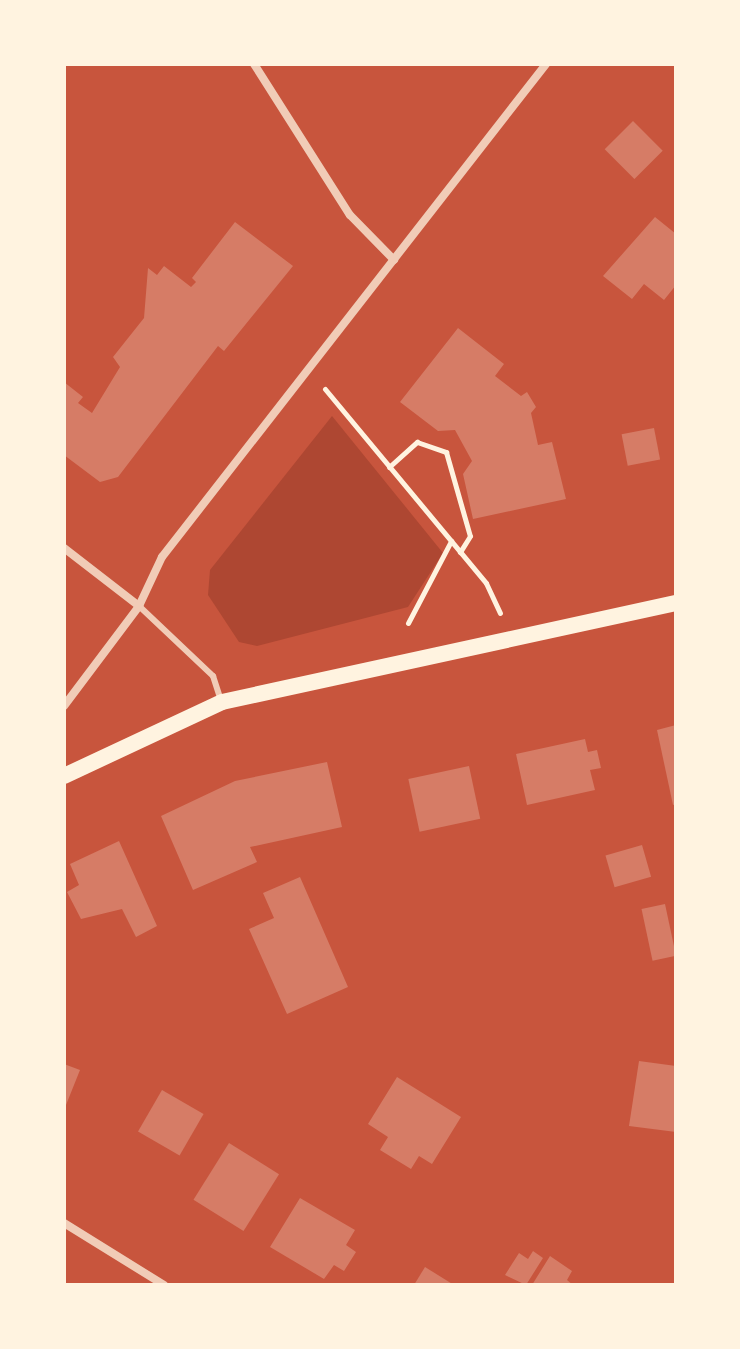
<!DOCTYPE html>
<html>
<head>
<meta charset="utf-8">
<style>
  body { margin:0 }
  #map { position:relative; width:740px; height:1349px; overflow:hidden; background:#c8553d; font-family:"Libre Baskerville",serif }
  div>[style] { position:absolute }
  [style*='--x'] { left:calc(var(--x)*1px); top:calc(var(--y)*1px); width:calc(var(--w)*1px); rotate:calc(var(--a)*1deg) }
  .green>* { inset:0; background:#ae4732 }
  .building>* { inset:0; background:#d67c66; transform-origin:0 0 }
  .path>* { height:5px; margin:-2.5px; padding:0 2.5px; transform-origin:2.5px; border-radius:2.5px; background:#fff3e0 }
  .service>* { height:6px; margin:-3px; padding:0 3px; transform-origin:3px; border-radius:3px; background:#f1ccb7 }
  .minor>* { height:8px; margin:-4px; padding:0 4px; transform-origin:4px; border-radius:4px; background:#f1ccb7 }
  .secondary>* { height:16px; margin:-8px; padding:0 8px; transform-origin:8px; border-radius:8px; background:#fff3e0 }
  span { translate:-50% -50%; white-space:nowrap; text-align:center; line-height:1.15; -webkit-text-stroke:6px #fff3e0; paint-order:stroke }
  .frame { position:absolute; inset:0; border:66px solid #fff3e0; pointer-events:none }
</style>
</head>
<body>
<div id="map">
  <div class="green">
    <i style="clip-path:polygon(332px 416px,443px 553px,408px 607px,257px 646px,239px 642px,208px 595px,210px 570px)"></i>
  </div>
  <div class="building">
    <i style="left:633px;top:121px;width:42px;height:40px;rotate:45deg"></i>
    <i style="clip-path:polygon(655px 217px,676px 234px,676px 285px,664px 300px,644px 284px,632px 299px,603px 276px)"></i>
    <i style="clip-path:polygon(235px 222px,293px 266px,224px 351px,218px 346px,118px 477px,100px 482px,64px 455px,64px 382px,83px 397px,78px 403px,92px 413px,120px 367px,113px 357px,144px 318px,148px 268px,157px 275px,164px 266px,191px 287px,196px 282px,192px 278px)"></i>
    <i style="clip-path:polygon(458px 328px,504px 364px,495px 376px,521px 396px,527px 392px,536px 407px,531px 413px,538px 445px,552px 442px,566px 499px,473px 519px,463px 474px,472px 461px,455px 430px,438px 431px,400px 402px)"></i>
    <i style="left:654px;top:428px;width:32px;height:33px;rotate:79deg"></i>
    <i style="clip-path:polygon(676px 725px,676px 804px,673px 805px,657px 730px)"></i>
    <i style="clip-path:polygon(585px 739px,588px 752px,597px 750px,601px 768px,590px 770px,595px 790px,527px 805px,516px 754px)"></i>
    <i style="clip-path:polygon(327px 762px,342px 827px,250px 847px,257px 862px,193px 890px,161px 816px,235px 781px)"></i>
    <i style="left:469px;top:766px;width:54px;height:62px;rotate:78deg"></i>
    <i style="clip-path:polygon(119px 841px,157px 926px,136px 937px,122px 909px,81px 919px,67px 892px,79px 885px,70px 864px)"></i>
    <i style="left:642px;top:845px;width:33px;height:38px;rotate:74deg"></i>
    <i style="clip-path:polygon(300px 877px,348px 987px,287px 1014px,249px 929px,274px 918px,263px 893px)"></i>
    <i style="left:665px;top:904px;width:53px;height:24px;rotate:78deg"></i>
    <i style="clip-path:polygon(639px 1061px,676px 1066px,676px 1132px,629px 1126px)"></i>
    <i style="clip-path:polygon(64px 1064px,80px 1070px,64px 1110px)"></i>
    <i style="clip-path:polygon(397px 1077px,461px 1117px,432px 1164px,419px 1156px,411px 1169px,380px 1150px,388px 1137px,368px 1124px)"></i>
    <i style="left:162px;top:1090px;width:48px;height:48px;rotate:30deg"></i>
    <i style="left:229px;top:1143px;width:59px;height:67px;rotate:32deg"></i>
    <i style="clip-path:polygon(300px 1198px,355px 1230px,346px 1245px,356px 1252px,344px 1271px,334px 1265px,324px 1279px,270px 1247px)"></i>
    <i style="clip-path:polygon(533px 1251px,543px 1258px,526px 1285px,505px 1275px,519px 1253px,528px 1259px)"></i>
    <i style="clip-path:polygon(550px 1256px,572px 1271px,567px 1280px,573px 1285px,532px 1285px)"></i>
    <i style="clip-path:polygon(425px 1267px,454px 1285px,414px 1285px)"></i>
  </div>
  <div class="path">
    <i style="--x:325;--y:389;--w:252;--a:50.3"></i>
    <i style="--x:486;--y:583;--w:33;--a:65"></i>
    <i style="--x:389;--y:467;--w:38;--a:-42"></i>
    <i style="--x:417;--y:442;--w:31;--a:19"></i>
    <i style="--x:446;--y:452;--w:87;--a:74.1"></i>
    <i style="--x:470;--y:536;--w:19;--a:122"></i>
    <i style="--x:408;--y:623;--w:93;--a:-62.3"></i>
  </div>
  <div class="service">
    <i style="--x:139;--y:606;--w:102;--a:43.4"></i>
    <i style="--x:213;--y:676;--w:26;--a:72"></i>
  </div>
  <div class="minor">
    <i style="--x:254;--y:64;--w:179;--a:57.6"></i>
    <i style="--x:350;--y:215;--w:63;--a:45.6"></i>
    <i style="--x:64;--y:548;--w:95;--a:37.7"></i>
    <i style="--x:64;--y:706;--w:125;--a:-53.1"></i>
    <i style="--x:139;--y:606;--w:54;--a:-64.9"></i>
    <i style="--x:162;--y:557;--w:625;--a:-52.08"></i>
    <i style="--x:64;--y:1223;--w:118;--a:31.8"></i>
  </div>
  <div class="secondary">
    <i style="--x:64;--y:776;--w:174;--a:-25.1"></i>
    <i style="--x:222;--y:702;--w:465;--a:-12.3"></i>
  </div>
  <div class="frame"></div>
</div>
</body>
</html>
